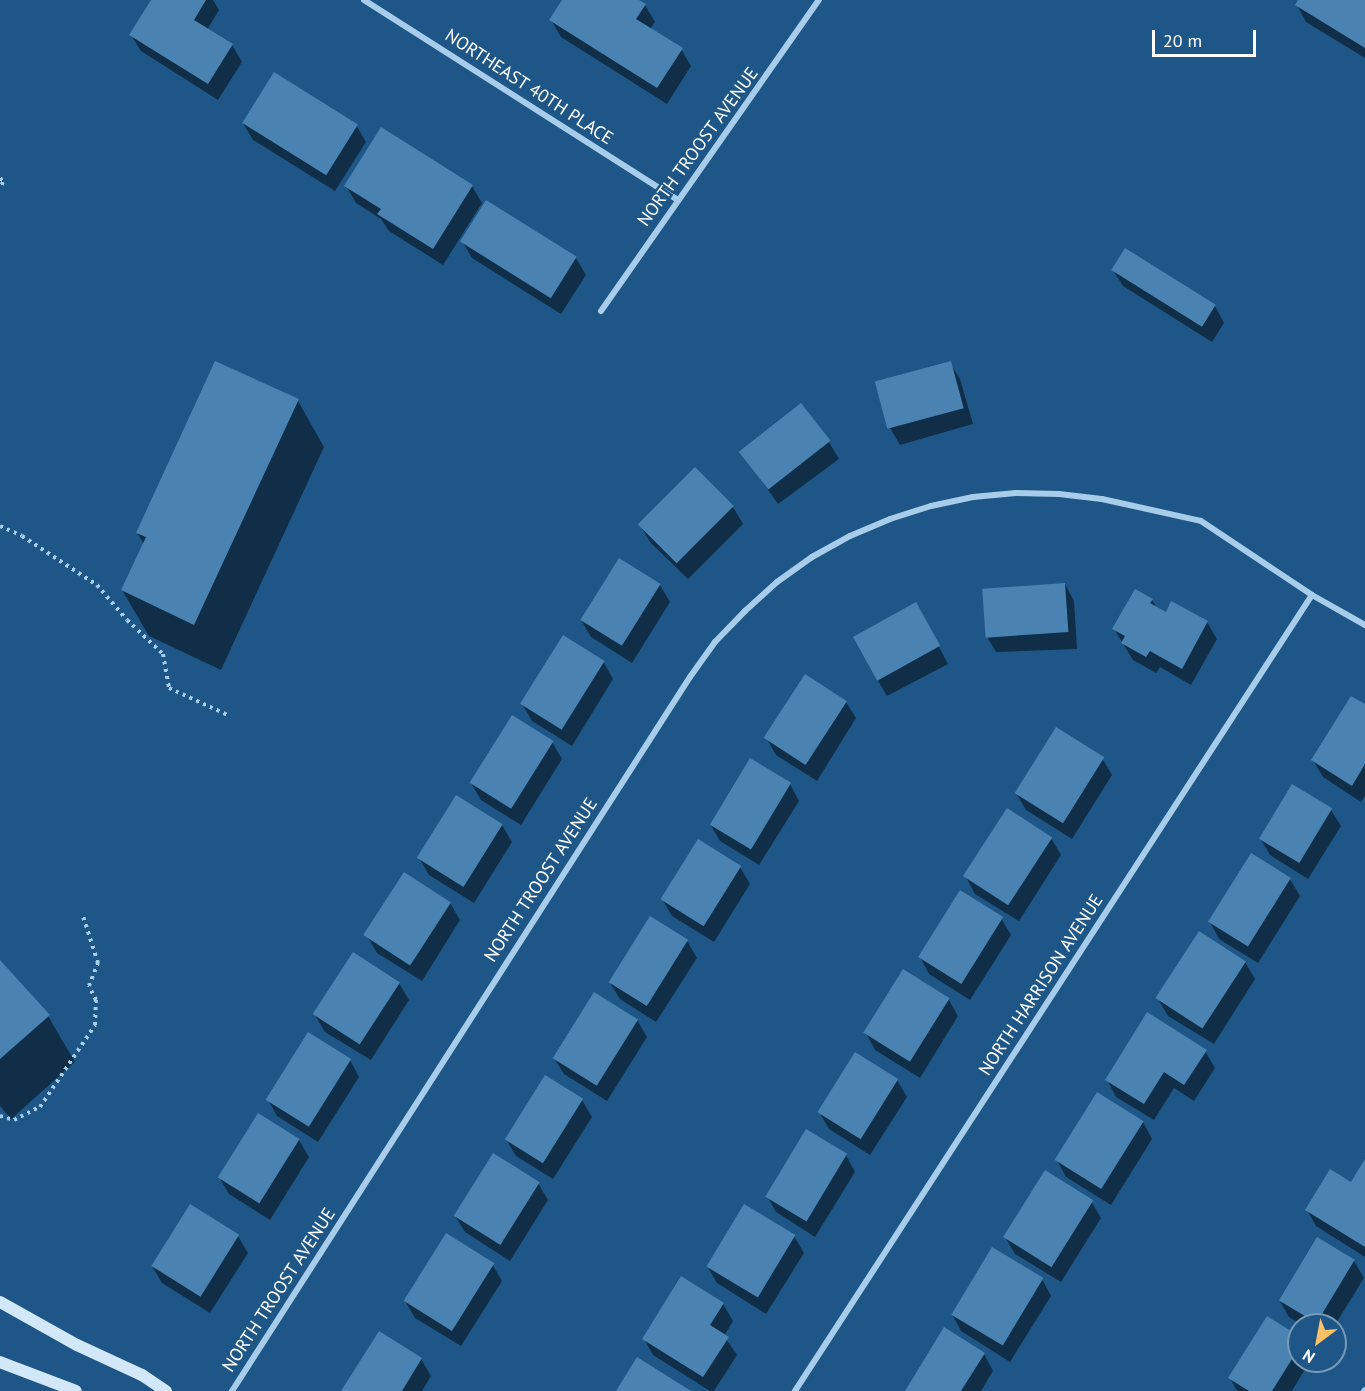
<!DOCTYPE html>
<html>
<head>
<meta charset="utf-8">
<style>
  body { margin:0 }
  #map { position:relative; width:1365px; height:1391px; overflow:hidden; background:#1e5787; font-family:"PT Sans",sans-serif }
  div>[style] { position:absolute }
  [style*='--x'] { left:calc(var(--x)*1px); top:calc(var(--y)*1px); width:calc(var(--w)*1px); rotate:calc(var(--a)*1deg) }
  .shadow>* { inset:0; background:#0007 }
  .building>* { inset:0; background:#4a83b1; transform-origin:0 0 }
  .path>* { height:4px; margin-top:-2px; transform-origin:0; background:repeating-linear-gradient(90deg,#a7cdeb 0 3px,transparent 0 7.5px) }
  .minor>* { height:6px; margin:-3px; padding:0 3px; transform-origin:3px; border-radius:3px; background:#a7cdeb }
  .secondary>* { height:12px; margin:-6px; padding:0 6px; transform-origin:6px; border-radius:6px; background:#d2e7f8 }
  span { translate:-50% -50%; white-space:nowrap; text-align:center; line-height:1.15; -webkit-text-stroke:5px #1e5787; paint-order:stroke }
  .street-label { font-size:18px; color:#fff }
  .north { position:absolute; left:1287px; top:1313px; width:60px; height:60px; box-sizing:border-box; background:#1e5787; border:2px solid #789ab7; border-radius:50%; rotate:212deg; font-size:16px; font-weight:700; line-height:24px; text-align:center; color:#fff }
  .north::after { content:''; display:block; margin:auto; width:21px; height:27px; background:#fac066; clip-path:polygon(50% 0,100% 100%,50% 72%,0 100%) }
  .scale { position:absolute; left:1152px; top:30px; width:104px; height:27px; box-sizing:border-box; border:3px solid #fff; border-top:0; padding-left:8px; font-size:18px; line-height:21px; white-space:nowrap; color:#fff; -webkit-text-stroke:4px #1e5787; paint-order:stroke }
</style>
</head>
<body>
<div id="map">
  <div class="shadow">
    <i style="clip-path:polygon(152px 0,213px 0,219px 10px,207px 30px,232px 45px,242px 62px,218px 100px,141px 51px,131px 35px)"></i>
    <i style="clip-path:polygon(564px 0,636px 0,645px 5px,655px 22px,650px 29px,681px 49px,691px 66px,667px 104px,561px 37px,551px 20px)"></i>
    <i style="clip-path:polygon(1300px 0,1365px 0,1365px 58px,1306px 22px,1297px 5px)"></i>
    <i style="clip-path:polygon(243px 123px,356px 125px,366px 142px,335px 191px,253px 140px)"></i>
    <i style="clip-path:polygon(346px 186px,472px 186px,482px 203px,443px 265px,389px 231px,381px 219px,356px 203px)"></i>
    <i style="clip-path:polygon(462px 241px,576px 258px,586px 275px,561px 314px,472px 258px)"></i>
    <i style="clip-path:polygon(1113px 270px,1215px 306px,1224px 323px,1212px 342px,1123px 286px)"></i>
    <i style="clip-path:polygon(950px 363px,960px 379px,973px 424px,900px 445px,890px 428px)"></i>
    <i style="clip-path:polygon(298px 401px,324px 447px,221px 670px,149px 636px,122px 590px,144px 544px,137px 533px)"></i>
    <i style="clip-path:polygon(829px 442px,839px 459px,778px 504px,740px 450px)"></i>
    <i style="clip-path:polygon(695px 469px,733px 507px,743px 524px,688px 579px,650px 542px,640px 525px)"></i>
    <i style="clip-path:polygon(619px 560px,660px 585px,670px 602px,632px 663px,591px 637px,581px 620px)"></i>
    <i style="clip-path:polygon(1065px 584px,1074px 601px,1077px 649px,996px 652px,986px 635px)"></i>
    <i style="clip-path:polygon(1152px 600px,1157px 608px,1167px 614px,1207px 622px,1217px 639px,1191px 685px,1160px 667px,1156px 673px,1133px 660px,1114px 629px)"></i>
    <i style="clip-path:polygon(925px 620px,948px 664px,887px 696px,877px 679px)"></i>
    <i style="clip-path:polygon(604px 663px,613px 679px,572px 746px,532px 721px,522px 704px)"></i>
    <i style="clip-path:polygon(846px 702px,856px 718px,817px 781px,776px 755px,767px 739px)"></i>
    <i style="clip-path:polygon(1365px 706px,1365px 796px,1361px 802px,1323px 777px,1313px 760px)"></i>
    <i style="clip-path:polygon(512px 717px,552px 742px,562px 759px,521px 825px,481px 800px,471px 783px)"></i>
    <i style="clip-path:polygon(1102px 758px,1112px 775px,1072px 839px,1026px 810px,1016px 793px)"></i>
    <i style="clip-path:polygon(790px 784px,799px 801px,759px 865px,720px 841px,710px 824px)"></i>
    <i style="clip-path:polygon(1331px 810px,1341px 826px,1308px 879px,1270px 855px,1260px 838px)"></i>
    <i style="clip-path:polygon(502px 825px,512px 842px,474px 903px,429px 875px,419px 858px)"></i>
    <i style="clip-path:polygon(1051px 838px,1061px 855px,1019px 921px,975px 894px,966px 877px)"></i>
    <i style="clip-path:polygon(740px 867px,750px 884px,714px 942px,672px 916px,662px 899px)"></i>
    <i style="clip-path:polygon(1290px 879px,1300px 896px,1258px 963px,1219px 939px,1210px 922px)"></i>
    <i style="clip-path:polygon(450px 903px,460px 920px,422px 981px,377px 953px,367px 936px)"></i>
    <i style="clip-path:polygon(1001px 918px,1011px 935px,970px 1000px,929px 974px,920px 957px)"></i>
    <i style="clip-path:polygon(687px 941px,697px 958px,656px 1022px,620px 999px,610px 983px)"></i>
    <i style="clip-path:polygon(0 962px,48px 1016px,75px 1062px,11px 1119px,0 1106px)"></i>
    <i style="clip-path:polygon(1245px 962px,1255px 979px,1214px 1044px,1168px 1016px,1158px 999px)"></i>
    <i style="clip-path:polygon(399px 983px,409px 1000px,371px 1060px,325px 1032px,315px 1015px)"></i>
    <i style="clip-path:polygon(949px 1000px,958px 1016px,920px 1078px,875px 1050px,866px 1033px)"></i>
    <i style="clip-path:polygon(637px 1020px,647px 1037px,607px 1101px,564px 1074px,554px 1058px)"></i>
    <i style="clip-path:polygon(1205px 1051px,1215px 1068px,1194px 1101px,1174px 1088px,1154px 1120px,1116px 1097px,1107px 1080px)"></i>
    <i style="clip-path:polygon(350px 1060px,359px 1077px,318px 1142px,277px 1116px,268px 1100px)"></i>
    <i style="clip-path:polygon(897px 1080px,907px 1097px,870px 1155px,829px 1129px,819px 1112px)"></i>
    <i style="clip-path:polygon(582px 1100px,592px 1117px,553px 1179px,516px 1156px,506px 1139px)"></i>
    <i style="clip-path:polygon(258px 1115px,299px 1140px,309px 1157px,270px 1220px,229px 1194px,219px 1177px)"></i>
    <i style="clip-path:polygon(1143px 1122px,1152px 1139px,1111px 1205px,1066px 1177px,1057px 1160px)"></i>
    <i style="clip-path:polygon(846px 1155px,855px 1172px,815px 1237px,776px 1212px,767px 1196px)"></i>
    <i style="clip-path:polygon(1365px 1162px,1365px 1257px,1316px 1226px,1307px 1210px,1351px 1184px)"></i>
    <i style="clip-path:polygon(538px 1183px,548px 1200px,510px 1261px,465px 1232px,455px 1216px)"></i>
    <i style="clip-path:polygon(1091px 1201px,1101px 1218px,1061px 1282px,1015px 1254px,1005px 1237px)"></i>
    <i style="clip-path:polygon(238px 1236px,248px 1253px,210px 1313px,162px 1283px,152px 1266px)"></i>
    <i style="clip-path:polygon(794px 1236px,804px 1253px,766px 1314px,717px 1283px,707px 1266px)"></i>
    <i style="clip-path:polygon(1354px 1261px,1364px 1278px,1335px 1325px,1302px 1325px,1289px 1317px,1279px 1300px)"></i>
    <i style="clip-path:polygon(492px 1264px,502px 1281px,461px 1346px,415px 1318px,405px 1301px)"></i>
    <i style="clip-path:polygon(1042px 1279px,1051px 1296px,1010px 1362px,961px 1331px,952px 1314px)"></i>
    <i style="clip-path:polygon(723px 1304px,733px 1321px,724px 1336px,737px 1355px,714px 1391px,710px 1391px,653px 1355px,644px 1339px)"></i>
    <i style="clip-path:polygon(1299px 1338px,1299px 1361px,1310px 1361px,1292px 1391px,1237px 1391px,1230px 1378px)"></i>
    <i style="clip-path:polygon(984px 1354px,993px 1371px,981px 1391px,906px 1391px)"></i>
    <i style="clip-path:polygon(421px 1359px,431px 1376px,422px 1391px,343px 1391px)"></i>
  </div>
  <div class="building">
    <i style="clip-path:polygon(151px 0,206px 0,194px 20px,233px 44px,208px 84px,129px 35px)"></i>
    <i style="clip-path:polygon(562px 0,639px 0,646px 4px,636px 19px,683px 48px,657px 88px,549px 20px)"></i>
    <i style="clip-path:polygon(1298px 0,1365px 0,1365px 48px,1295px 5px)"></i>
    <i style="left:274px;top:72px;width:99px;height:60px;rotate:32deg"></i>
    <i style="clip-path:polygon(381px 127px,473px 185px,433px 249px,377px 214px,381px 209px,344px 186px)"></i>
    <i style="left:486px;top:200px;width:107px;height:49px;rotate:32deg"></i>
    <i style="left:1125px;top:248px;width:107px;height:26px;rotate:32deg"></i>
    <i style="clip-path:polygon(215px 361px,299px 399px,194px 625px,121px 590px,146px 537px,136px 533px)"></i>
    <i style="left:951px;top:361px;width:49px;height:79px;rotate:75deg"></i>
    <i style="left:801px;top:403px;width:48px;height:79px;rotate:52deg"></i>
    <i style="left:695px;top:467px;width:55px;height:81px;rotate:45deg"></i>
    <i style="left:619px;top:558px;width:49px;height:73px;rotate:32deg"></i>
    <i style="left:1065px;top:583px;width:49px;height:83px;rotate:86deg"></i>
    <i style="clip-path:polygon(1135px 589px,1153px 599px,1150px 603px,1166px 612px,1171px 601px,1208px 621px,1182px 669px,1150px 651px,1146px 657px,1121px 643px,1125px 636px,1112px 629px)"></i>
    <i style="left:916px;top:602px;width:50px;height:72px;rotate:61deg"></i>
    <i style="left:563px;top:635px;width:49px;height:81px;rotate:32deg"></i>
    <i style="left:805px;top:674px;width:50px;height:76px;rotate:33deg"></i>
    <i style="clip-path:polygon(1351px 696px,1365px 704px,1365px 764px,1352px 786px,1311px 760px)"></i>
    <i style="left:512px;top:715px;width:49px;height:80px;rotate:32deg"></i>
    <i style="left:1056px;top:727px;width:57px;height:78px;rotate:32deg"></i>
    <i style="left:750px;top:758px;width:48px;height:78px;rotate:31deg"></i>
    <i style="left:1292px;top:784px;width:47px;height:64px;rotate:31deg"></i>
    <i style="left:456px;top:795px;width:55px;height:74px;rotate:32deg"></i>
    <i style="left:1007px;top:808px;width:54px;height:81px;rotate:33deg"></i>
    <i style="left:698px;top:839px;width:51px;height:71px;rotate:32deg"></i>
    <i style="left:1251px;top:853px;width:47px;height:81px;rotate:32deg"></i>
    <i style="left:404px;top:872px;width:56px;height:75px;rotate:33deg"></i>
    <i style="left:960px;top:890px;width:51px;height:79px;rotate:32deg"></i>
    <i style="left:650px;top:916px;width:45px;height:78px;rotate:32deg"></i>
    <i style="left:1199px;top:931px;width:56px;height:80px;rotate:33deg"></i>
    <i style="left:353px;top:952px;width:56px;height:74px;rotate:33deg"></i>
    <i style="clip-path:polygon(0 960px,50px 1015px,0 1059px)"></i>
    <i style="left:903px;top:969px;width:55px;height:75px;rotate:32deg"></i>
    <i style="left:594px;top:992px;width:52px;height:78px;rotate:32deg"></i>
    <i style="clip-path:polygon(1147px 1012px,1207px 1050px,1184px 1085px,1164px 1072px,1144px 1104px,1105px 1080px)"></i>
    <i style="left:308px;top:1032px;width:51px;height:80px;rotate:32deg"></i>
    <i style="left:855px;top:1052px;width:51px;height:71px;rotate:32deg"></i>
    <i style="left:545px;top:1075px;width:45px;height:76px;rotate:32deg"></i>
    <i style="left:1097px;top:1092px;width:55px;height:80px;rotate:32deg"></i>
    <i style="left:258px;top:1113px;width:49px;height:76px;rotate:32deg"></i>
    <i style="left:806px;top:1129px;width:48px;height:79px;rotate:31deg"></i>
    <i style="left:493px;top:1153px;width:55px;height:74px;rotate:32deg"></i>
    <i style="clip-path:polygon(1365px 1159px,1365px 1247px,1305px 1210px,1330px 1169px,1351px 1182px)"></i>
    <i style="left:1045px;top:1170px;width:57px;height:79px;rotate:32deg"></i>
    <i style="left:190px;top:1204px;width:58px;height:73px;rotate:32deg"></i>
    <i style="left:744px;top:1204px;width:60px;height:73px;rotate:31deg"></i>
    <i style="left:446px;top:1233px;width:57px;height:80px;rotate:32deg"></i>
    <i style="left:1317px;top:1237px;width:44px;height:74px;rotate:31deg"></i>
    <i style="left:992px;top:1247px;width:60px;height:79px;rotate:31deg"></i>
    <i style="clip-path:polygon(681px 1276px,724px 1303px,710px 1325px,729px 1337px,703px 1377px,642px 1339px)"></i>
    <i style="clip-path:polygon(1267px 1316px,1299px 1336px,1299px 1348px,1272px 1391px,1249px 1391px,1228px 1378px)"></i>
    <i style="clip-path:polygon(944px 1327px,985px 1353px,961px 1391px,905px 1391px)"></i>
    <i style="clip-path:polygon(379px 1331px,422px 1358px,402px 1391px,341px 1391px)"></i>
    <i style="clip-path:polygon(637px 1357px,691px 1391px,616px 1391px)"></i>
  </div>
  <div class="path">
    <i style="--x:0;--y:178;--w:5;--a:53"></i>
    <i style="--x:3;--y:182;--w:7;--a:117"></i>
    <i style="--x:0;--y:526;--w:24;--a:24"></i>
    <i style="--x:22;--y:536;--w:90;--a:33.2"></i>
    <i style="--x:97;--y:585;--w:46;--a:49.4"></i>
    <i style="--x:127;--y:620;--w:50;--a:43.4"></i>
    <i style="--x:163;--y:654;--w:35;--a:80"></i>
    <i style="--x:169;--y:688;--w:67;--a:24.7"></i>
    <i style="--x:0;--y:1116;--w:15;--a:16"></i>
    <i style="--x:14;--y:1120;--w:29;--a:-27"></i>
    <i style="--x:40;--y:1107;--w:99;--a:-56.1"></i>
    <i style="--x:95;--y:1025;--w:25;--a:-88"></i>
    <i style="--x:96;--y:1000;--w:16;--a:-117"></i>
    <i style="--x:89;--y:986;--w:25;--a:-69"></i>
    <i style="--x:98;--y:963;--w:49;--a:-107.7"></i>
  </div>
  <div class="minor">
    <i style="--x:364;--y:0;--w:372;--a:32.5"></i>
    <i style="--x:601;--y:311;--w:380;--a:-55"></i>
    <i style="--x:232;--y:1391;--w:848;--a:-57.32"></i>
    <i style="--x:690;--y:677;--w:43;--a:-54.5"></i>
    <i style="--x:715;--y:642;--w:43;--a:-45.9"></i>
    <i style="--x:745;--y:611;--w:43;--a:-42.2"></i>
    <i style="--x:777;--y:582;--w:43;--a:-35.5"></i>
    <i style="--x:812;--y:557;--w:43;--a:-28.9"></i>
    <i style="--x:850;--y:536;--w:43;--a:-23"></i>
    <i style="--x:890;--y:519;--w:43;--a:-17.6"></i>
    <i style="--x:931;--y:506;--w:43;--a:-12.1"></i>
    <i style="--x:973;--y:497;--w:43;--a:-5.3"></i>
    <i style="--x:1016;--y:493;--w:43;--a:1.3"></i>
    <i style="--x:1059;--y:494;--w:43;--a:6.6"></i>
    <i style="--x:1102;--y:499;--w:101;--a:12.5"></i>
    <i style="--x:1201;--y:521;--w:133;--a:33.7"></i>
    <i style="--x:1312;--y:595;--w:61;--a:29.5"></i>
    <i style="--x:795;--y:1391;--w:949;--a:-57"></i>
    <i style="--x:1364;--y:1391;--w:1;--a:-45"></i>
  </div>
  <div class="secondary">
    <i style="--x:0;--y:1302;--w:88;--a:29.2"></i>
    <i style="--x:77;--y:1345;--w:72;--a:24.8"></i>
    <i style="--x:142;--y:1375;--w:29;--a:34"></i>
    <i style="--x:0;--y:1362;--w:81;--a:20.9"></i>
  </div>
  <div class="street-label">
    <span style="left:529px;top:87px;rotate:33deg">NORTHEAST 40TH PLACE</span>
    <span style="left:698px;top:147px;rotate:-54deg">NORTH TROOST AVENUE</span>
    <span style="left:541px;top:880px;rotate:-57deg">NORTH TROOST AVENUE</span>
    <span style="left:1041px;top:985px;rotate:-57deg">NORTH HARRISON AVENUE</span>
    <span style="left:279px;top:1290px;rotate:-57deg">NORTH TROOST AVENUE</span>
  </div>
  <div class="north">N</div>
  <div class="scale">20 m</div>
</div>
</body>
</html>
